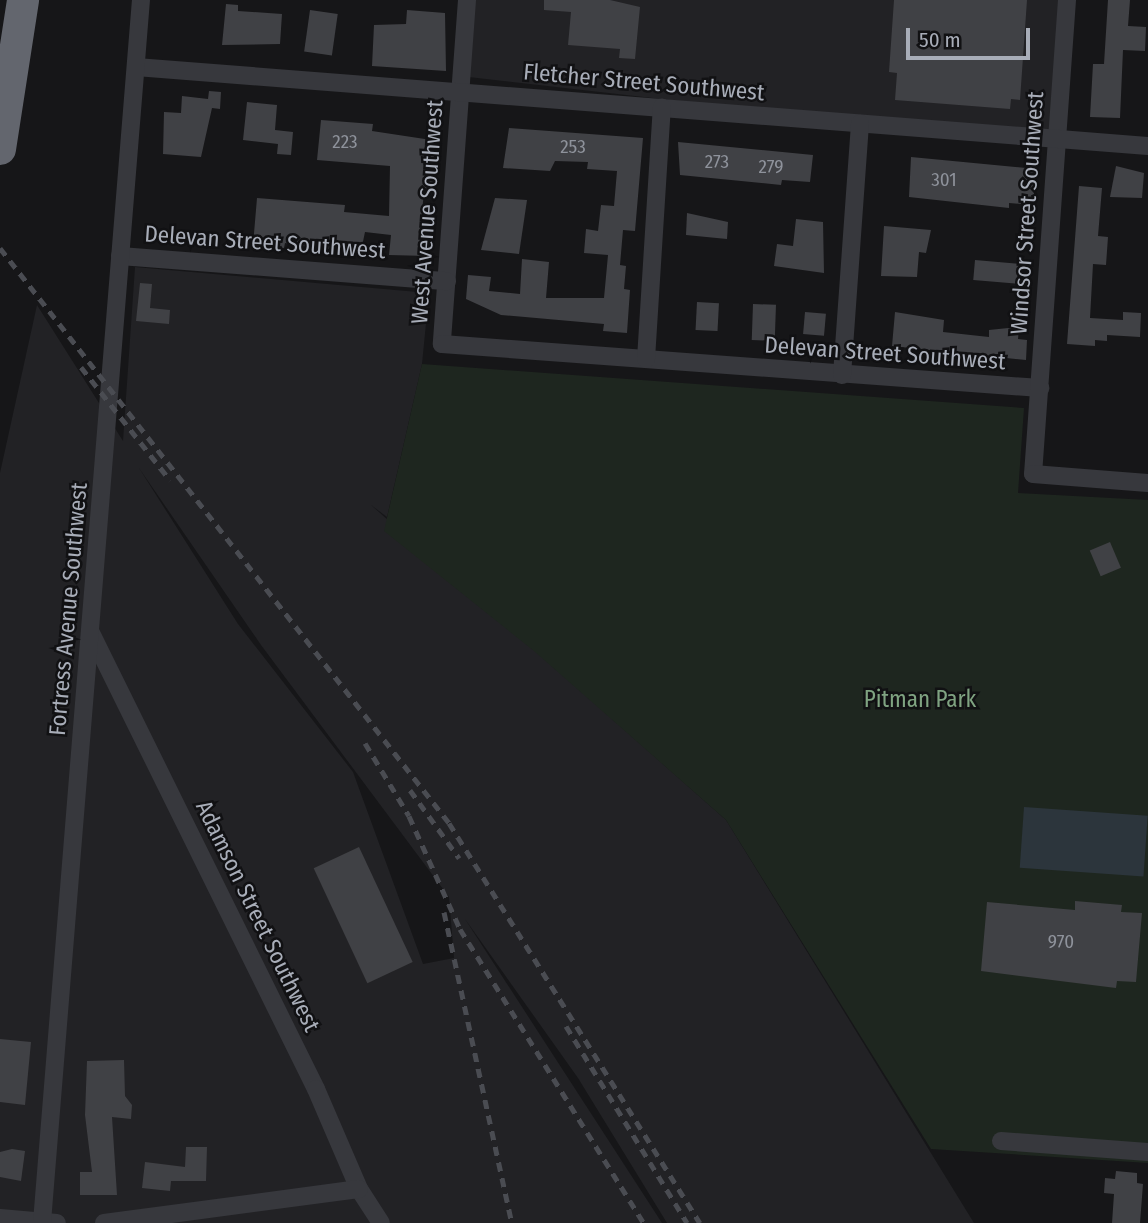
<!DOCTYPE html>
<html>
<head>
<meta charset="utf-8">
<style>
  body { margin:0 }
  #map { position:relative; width:1148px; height:1223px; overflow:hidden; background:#161618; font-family:"Fira Sans Condensed",sans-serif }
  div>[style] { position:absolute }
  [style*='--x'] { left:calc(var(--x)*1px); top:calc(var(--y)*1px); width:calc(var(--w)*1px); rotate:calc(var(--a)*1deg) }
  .built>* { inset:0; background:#222225 }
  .green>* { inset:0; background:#1e261f }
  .water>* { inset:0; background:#2c353c; transform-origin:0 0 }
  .building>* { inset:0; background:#404145; transform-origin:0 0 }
  .minor>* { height:18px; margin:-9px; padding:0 9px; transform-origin:9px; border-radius:9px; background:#37383d }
  .motorway>* { height:32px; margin:-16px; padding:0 16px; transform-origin:16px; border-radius:16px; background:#63666e }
  .rail>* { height:5px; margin-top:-2.5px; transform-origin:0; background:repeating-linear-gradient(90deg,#4a4c52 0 9px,transparent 0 16px) }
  span { translate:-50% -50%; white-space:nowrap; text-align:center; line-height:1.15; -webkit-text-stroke:5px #111113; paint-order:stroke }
  .number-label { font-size:19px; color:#8e929b }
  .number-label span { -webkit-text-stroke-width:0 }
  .street-label { font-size:23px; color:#a8adb8 }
  .park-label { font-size:23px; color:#7fa381 }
  .scale { position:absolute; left:906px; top:28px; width:124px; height:32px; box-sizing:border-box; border:4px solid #a8adb8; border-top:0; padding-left:9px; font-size:21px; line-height:24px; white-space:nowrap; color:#a8adb8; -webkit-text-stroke:5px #111113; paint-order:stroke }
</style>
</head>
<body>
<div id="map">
  <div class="built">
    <i style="clip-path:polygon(467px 0,1075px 0,1065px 145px,460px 76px)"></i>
    <i style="clip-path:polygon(evenodd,135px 267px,429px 293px,422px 364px,387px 517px,371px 505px,726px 820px,974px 1223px,667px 1223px,578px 1078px,465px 919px,662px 1223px,0 1223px,0 473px,37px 305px,123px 441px,135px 267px,139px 468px,261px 645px,449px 897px,454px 958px,423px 964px,353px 772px,238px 624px,139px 468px)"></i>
  </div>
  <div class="green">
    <i style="clip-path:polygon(422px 364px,1024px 408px,1018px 493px,1148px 500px,1148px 1163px,931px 1149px,726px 820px,534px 651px,384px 531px)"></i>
  </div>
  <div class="water">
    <i style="left:1024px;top:807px;width:124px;height:61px;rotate:4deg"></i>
  </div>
  <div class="building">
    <i style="clip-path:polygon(544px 0,610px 0,640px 7px,635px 59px,619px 58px,620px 49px,568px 45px,571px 12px,544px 10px)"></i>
    <i style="clip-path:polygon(894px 0,1027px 0,1020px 100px,1011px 99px,1010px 109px,895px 100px,897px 73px,889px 72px)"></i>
    <i style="clip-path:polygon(1108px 0,1130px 0,1128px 26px,1146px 27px,1145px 51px,1123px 50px,1120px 118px,1090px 117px,1093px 64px,1104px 64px)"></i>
    <i style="clip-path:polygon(226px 4px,238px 5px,238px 11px,282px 14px,280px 44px,222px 45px)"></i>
    <i style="left:310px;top:10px;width:28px;height:42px;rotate:8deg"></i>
    <i style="clip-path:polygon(407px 10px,445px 13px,446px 71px,372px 66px,374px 25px,406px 24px)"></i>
    <i style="clip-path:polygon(209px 91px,221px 92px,220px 109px,212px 108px,201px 157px,163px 154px,164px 112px,181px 113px,182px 96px,208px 99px)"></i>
    <i style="clip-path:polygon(247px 102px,277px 105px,275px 130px,293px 132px,291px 155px,277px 154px,278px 144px,243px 140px)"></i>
    <i style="clip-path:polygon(321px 120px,373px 124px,372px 131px,438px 141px,435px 190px,424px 191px,421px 223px,431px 224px,427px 256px,389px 255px,391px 235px,365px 232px,360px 256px,285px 243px,284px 248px,253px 245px,257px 198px,345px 205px,344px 212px,389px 216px,390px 166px,317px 160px)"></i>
    <i style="clip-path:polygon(509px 128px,643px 138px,635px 231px,623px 230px,620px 265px,626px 266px,624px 289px,630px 290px,627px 333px,603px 331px,604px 324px,501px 315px,466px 299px,468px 275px,491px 277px,489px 291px,520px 294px,522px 259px,549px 262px,546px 298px,604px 298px,608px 255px,584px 253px,586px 229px,598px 231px,601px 205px,614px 206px,617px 171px,587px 169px,588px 162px,555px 161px,550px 171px,503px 168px)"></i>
    <i style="clip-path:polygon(678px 142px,813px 155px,810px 182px,782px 180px,781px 185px,680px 175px)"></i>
    <i style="clip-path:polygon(911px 157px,1036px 169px,1033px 205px,1009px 203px,1009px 208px,909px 197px)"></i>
    <i style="clip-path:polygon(1116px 166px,1144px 173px,1142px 198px,1110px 197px)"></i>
    <i style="clip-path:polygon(1079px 186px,1102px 188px,1098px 236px,1108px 237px,1106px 265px,1093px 264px,1090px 318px,1123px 320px,1123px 312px,1141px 313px,1140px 337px,1107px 335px,1107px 341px,1095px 340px,1095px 346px,1067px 344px)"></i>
    <i style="clip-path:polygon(495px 198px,527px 200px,519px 254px,481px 250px)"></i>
    <i style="clip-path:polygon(687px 213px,728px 222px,727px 239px,686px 235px)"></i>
    <i style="clip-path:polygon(796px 219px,823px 222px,824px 273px,774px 266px,777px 244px,793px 246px)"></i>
    <i style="clip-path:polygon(884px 226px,931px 230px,926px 253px,919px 252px,917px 277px,881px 276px)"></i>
    <i style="left:975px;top:260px;width:48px;height:20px;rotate:5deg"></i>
    <i style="clip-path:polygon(140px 283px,152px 284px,150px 308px,170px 310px,169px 324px,136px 321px)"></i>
    <i style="left:697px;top:302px;width:22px;height:28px;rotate:3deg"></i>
    <i style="left:753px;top:304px;width:23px;height:36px;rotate:2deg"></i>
    <i style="left:805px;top:312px;width:21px;height:22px;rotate:5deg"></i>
    <i style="clip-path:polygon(895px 312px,944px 320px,943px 332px,989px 337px,989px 330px,1019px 327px,1018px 339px,1027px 340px,1026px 360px,892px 346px)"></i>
    <i style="left:1110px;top:542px;width:28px;height:22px;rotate:67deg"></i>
    <i style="left:359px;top:847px;width:127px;height:50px;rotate:65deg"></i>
    <i style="clip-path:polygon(1075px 901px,1122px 905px,1121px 912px,1142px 913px,1136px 982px,1117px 981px,1116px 988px,981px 971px,987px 902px,1075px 910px)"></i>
    <i style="clip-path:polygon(0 1039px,31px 1042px,25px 1105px,0 1102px)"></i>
    <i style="clip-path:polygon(124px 1060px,125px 1096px,132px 1105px,131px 1119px,112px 1117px,117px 1195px,80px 1195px,80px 1172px,92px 1172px,85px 1115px,87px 1061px)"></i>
    <i style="clip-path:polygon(186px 1147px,207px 1147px,206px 1181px,171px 1181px,170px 1191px,142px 1188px,145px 1162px,185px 1167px)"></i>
    <i style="clip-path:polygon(12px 1149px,25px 1151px,21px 1181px,0 1177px,0 1152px)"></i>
    <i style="clip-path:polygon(1116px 1171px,1137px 1173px,1137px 1183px,1143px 1184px,1140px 1223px,1112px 1223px,1114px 1194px,1104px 1193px,1105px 1178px,1115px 1179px)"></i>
  </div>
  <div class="minor">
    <i style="--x:467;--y:0;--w:345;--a:94.2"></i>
    <i style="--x:442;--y:344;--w:600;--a:4.21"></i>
    <i style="--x:1067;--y:0;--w:475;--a:94.1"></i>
    <i style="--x:1033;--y:474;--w:115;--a:4.5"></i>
    <i style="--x:136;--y:67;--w:1015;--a:4.46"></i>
    <i style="--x:120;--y:256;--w:328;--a:4.4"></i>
    <i style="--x:646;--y:359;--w:252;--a:-86.4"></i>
    <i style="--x:842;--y:375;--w:252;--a:-85.9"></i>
    <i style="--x:91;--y:633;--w:508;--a:63.74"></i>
    <i style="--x:316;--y:1089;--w:109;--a:66.7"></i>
    <i style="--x:359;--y:1189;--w:40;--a:57.1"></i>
    <i style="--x:1001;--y:1141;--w:147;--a:4.3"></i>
    <i style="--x:0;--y:1218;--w:57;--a:5"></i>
    <i style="--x:42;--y:1222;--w:1226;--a:-85.37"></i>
    <i style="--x:104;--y:1223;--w:257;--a:-7.6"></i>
  </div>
  <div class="motorway">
    <i style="--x:0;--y:149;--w:151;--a:-81.2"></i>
  </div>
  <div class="rail">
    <i style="--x:0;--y:248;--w:730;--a:52.01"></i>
    <i style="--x:449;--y:823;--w:472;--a:57.9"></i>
    <i style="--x:81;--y:367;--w:144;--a:51.8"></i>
    <i style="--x:365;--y:743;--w:85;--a:58.9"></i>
    <i style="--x:409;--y:816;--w:124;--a:65.7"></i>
    <i style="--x:460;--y:929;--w:347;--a:58"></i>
    <i style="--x:410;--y:790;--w:84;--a:54.2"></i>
    <i style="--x:444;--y:912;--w:318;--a:77.7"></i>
    <i style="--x:566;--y:1026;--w:231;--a:58.4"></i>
  </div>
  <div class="number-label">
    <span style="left:345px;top:142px">223</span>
    <span style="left:573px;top:147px">253</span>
    <span style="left:717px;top:162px">273</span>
    <span style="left:771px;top:167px">279</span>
    <span style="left:944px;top:180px">301</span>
    <span style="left:1061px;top:942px">970</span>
  </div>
  <div class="street-label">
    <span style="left:644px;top:82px;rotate:5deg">Fletcher Street Southwest</span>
    <span style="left:427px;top:212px;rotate:-86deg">West Avenue Southwest</span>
    <span style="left:1027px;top:213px;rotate:-86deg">Windsor Street Southwest</span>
    <span style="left:265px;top:242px;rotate:4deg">Delevan Street Southwest</span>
    <span style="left:885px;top:353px;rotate:4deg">Delevan Street Southwest</span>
    <span style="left:68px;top:609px;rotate:-85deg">Fortress Avenue Southwest</span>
    <span style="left:258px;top:916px;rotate:64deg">Adamson Street Southwest</span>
  </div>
  <div class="park-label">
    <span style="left:920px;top:699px">Pitman Park</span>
  </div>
  <div class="scale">50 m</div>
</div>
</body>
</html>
